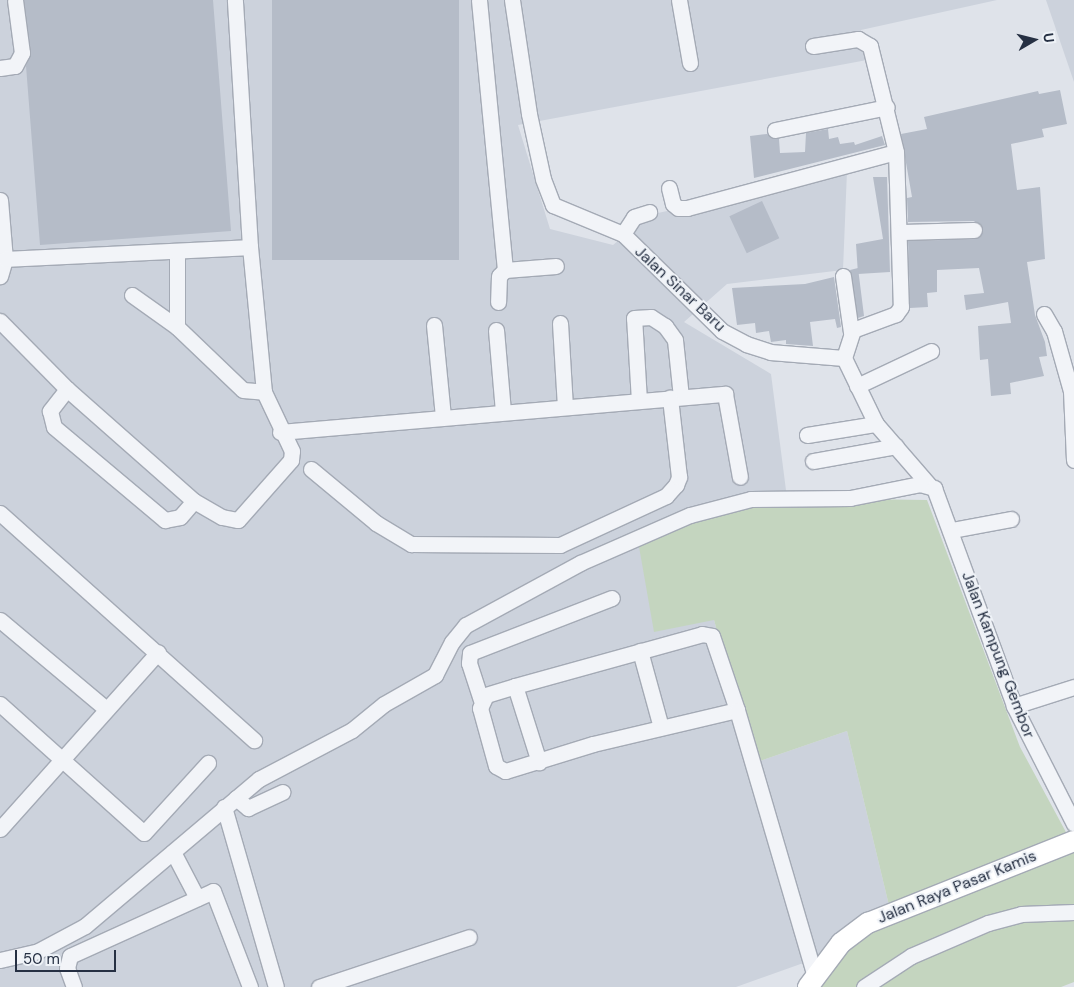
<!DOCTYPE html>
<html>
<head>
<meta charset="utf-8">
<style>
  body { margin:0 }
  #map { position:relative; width:1074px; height:987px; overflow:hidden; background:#dfe3ea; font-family:"DM Sans",sans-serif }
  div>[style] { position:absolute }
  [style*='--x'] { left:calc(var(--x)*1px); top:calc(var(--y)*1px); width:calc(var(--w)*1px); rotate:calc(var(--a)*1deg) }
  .built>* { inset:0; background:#ccd2dc }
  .green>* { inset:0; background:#c4d5bf }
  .building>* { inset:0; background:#b5bcc8; transform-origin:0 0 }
  .roads { filter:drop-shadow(1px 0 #a4aab5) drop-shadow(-1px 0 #a4aab5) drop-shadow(0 1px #a4aab5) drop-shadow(0 -1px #a4aab5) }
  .minor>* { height:15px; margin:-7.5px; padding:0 7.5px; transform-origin:7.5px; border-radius:7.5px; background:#f2f4f8 }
  .major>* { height:20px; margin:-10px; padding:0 10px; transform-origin:10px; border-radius:10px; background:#fff }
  span { translate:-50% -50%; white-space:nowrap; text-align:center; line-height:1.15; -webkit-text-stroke:4px #eef2f7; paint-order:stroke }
  .street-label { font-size:16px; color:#263043 }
  .north { position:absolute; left:1009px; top:15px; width:50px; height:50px; -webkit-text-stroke:4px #eef2f7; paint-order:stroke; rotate:82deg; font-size:14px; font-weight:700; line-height:20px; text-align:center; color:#263043 }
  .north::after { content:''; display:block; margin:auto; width:18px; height:22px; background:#263043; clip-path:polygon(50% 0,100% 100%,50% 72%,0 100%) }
  .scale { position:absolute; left:15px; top:950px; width:101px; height:22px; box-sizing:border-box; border:2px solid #263043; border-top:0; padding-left:6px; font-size:15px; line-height:18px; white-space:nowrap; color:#263043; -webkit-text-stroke:4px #eef2f7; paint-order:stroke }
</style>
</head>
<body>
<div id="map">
  <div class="built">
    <i style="clip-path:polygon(0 0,997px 0,861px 30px,867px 60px,518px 125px,550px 229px,613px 245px,649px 215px,847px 171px,843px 270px,727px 284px,684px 322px,771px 374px,787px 498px,714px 620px,754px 763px,847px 731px,893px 922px,809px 961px,736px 987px,0 987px)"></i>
    <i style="clip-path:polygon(1046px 0,1074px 0,1074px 82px)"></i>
  </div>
  <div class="green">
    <i style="clip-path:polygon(787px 498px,927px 500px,1020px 747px,1074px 847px,1074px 982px,1061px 987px,806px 987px,809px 961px,893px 922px,847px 731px,754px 763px,714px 620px,654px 632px,638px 541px,706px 510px)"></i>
  </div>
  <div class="building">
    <i style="clip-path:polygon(24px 0,213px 0,231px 231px,40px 245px,26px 66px,31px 52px)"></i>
    <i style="left:272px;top:0;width:187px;height:260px"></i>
    <i style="clip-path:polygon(1060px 90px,1067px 124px,1042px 129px,1044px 137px,1011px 144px,1017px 190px,1040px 187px,1045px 259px,1027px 262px,1035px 315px,1045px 342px,1047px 356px,1039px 357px,1044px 376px,1010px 383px,1011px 394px,991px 396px,988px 359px,980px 360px,978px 326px,1011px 323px,1008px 302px,966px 310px,964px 295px,984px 293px,979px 268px,937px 270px,937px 292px,927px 293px,928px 307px,910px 308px,908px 241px,975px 239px,983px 229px,974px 221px,908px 222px,907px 198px,912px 197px,901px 134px,927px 129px,924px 117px,1038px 91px,1039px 94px)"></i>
    <i style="clip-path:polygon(828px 129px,829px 139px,838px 137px,840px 144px,854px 142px,855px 145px,882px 136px,885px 145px,754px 178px,750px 136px,767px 134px,779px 139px,780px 153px,805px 152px,806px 133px)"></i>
    <i style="clip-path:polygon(873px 177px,887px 177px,890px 272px,858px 274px,856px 244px,883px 239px)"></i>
    <i style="left:762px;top:201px;width:41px;height:36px;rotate:65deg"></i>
    <i style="clip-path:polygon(858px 268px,864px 316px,858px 318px,850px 270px)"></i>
    <i style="clip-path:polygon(834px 277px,841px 327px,837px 328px,835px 319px,810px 322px,813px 346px,786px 344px,786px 340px,771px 342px,769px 331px,756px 333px,755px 323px,737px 325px,732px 288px,805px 284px)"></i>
  </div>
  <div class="roads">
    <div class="minor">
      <i style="--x:479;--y:0;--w:271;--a:84.5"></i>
      <i style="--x:505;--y:270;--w:8;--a:135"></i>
      <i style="--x:499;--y:276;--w:26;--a:92"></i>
      <i style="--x:512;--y:0;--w:115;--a:81.5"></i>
      <i style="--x:529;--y:114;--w:66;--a:77.8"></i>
      <i style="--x:543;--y:179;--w:28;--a:69"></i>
      <i style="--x:553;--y:205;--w:76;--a:22.5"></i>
      <i style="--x:623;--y:234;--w:139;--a:44.4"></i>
      <i style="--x:722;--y:331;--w:27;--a:28"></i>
      <i style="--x:746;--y:344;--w:25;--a:18"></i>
      <i style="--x:770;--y:352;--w:74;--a:4.6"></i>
      <i style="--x:844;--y:358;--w:73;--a:64.1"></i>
      <i style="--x:876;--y:424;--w:81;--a:49"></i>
      <i style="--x:679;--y:0;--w:64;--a:80.1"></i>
      <i style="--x:813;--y:46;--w:46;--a:-8.8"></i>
      <i style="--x:858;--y:39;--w:14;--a:30"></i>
      <i style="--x:870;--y:46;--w:109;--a:76.2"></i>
      <i style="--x:896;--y:152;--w:155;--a:88.2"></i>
      <i style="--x:901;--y:307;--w:9;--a:126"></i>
      <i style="--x:896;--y:314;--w:46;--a:159.6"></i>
      <i style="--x:853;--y:330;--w:29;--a:108"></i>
      <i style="--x:0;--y:68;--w:15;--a:-8"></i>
      <i style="--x:15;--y:66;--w:15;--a:-62"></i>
      <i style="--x:22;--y:53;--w:53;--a:-97.5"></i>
      <i style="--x:775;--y:130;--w:114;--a:-11.6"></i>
      <i style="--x:669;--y:188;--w:16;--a:76"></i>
      <i style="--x:673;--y:204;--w:6;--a:39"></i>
      <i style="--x:678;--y:208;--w:9;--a:0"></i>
      <i style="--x:687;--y:208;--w:216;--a:-15"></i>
      <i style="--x:0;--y:200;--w:59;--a:85.2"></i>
      <i style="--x:5;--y:259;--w:18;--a:106"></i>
      <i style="--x:901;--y:232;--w:73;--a:-1.6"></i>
      <i style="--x:623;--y:234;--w:20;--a:-57"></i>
      <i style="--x:634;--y:217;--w:16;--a:-18"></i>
      <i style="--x:177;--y:252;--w:75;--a:90"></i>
      <i style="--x:5;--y:259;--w:245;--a:-2.8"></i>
      <i style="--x:505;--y:270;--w:51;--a:-4.5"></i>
      <i style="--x:843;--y:276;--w:57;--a:81.9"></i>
      <i style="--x:132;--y:295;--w:55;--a:35.4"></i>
      <i style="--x:177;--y:327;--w:91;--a:43.7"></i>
      <i style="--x:243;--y:390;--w:21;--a:5"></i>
      <i style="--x:1044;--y:314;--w:20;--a:60"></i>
      <i style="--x:1054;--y:331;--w:62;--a:74.2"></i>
      <i style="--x:1071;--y:391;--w:69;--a:87.5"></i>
      <i style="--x:0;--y:321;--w:95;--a:45.4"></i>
      <i style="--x:67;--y:389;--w:169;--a:41.4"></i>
      <i style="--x:194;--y:501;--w:32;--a:30"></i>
      <i style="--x:222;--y:517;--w:16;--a:11"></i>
      <i style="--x:238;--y:520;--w:80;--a:-48.5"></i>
      <i style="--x:291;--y:460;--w:9;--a:-84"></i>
      <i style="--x:292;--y:451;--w:65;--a:-115.4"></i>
      <i style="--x:264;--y:392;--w:146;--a:-95.5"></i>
      <i style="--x:250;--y:247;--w:247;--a:-93.5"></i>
      <i style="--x:560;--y:323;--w:83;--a:86.6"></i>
      <i style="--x:434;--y:325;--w:91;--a:84.4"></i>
      <i style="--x:496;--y:330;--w:81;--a:85.1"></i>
      <i style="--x:857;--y:386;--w:82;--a:-25.3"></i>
      <i style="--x:67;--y:389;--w:28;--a:128"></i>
      <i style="--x:50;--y:411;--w:16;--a:76"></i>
      <i style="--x:54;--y:427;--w:145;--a:40"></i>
      <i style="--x:165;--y:520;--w:15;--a:-11"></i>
      <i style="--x:180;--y:517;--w:21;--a:-49"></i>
      <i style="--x:639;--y:401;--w:83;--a:-93.4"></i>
      <i style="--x:634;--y:318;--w:17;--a:-3"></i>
      <i style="--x:651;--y:317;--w:17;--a:33"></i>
      <i style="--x:665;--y:326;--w:17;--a:54"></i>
      <i style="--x:675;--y:340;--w:57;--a:84"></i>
      <i style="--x:280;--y:432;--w:447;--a:-4.9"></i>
      <i style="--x:725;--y:394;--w:84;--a:79.8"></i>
      <i style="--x:807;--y:435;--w:70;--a:-9.1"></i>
      <i style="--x:813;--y:461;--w:84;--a:-10.2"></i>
      <i style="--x:311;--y:469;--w:85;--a:39.7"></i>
      <i style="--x:376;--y:523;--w:41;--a:31"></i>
      <i style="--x:411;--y:544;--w:149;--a:0.4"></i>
      <i style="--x:560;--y:545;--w:117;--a:-24.8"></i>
      <i style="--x:666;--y:496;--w:15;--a:-48"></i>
      <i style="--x:676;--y:485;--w:9;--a:-69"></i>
      <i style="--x:679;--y:477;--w:80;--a:-96.5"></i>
      <i style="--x:0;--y:513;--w:341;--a:41.8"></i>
      <i style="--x:952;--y:530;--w:60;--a:-10.6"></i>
      <i style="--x:0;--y:620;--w:137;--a:40"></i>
      <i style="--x:640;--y:651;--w:79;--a:74.6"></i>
      <i style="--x:515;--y:686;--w:80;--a:72.5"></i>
      <i style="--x:481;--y:700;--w:39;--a:-108"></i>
      <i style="--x:469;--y:663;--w:10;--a:-84"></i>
      <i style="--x:470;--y:653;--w:152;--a:-21.2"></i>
      <i style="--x:0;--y:704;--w:193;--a:41.9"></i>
      <i style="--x:144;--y:833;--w:95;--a:-47.6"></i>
      <i style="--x:1014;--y:706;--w:63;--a:-17.6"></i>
      <i style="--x:737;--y:710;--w:148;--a:166.7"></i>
      <i style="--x:593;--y:744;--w:92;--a:162.9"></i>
      <i style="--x:505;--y:771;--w:10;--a:-151"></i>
      <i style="--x:496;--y:766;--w:60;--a:-105.4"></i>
      <i style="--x:480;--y:708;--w:14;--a:-65"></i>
      <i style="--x:486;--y:695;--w:30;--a:-17"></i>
      <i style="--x:515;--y:686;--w:194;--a:-15.5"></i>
      <i style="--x:702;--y:634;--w:10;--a:11"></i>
      <i style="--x:712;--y:636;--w:78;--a:71.3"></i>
      <i style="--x:737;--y:710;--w:275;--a:73.7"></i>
      <i style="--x:236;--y:798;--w:16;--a:40"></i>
      <i style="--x:248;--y:808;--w:38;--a:-25"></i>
      <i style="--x:224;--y:807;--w:187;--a:73.9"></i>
      <i style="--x:0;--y:829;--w:237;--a:-48.2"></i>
      <i style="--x:173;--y:852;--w:52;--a:62.4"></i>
      <i style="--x:0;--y:960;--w:39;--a:-13"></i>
      <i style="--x:38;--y:951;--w:53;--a:-28"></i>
      <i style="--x:85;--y:926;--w:228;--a:-40.2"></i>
      <i style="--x:259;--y:779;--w:105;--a:-27.8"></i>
      <i style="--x:352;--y:730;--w:41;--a:-39.1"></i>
      <i style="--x:384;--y:704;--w:59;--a:-29.6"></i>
      <i style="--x:435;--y:675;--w:37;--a:-63"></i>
      <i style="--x:452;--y:642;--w:22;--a:-51"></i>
      <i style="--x:466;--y:625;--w:130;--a:-28.5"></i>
      <i style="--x:580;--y:563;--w:120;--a:-23.6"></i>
      <i style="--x:690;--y:515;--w:63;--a:-14.7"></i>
      <i style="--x:751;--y:499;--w:99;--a:-0.6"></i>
      <i style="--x:850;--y:498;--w:71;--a:-11.3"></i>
      <i style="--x:920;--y:484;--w:15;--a:16"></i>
      <i style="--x:934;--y:488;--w:232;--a:69.8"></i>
      <i style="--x:1014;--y:706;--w:132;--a:63"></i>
      <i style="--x:74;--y:987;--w:20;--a:-110"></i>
      <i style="--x:67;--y:968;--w:12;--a:-76"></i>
      <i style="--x:70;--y:956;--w:157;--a:-24.4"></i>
      <i style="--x:213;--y:891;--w:103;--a:68.9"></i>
      <i style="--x:319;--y:987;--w:158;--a:-18.4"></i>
      <i style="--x:864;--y:987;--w:56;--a:-33.4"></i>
      <i style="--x:911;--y:956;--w:84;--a:-23.2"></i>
      <i style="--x:988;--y:923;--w:34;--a:-15"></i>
      <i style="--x:1021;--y:914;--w:53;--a:-2.2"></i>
    </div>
    <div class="major">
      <i style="--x:808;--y:987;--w:55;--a:-53.1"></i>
      <i style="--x:841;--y:943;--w:34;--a:-37"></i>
      <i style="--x:868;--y:923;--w:222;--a:-21.7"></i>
    </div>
  </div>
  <div class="street-label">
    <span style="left:680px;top:289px;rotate:43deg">Jalan Sinar Baru</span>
    <span style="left:998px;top:655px;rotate:69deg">Jalan Kampung Gembor</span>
    <span style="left:957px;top:887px;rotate:-22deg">Jalan Raya Pasar Kamis</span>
  </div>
  <div class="north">U</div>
  <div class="scale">50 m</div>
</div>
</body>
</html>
